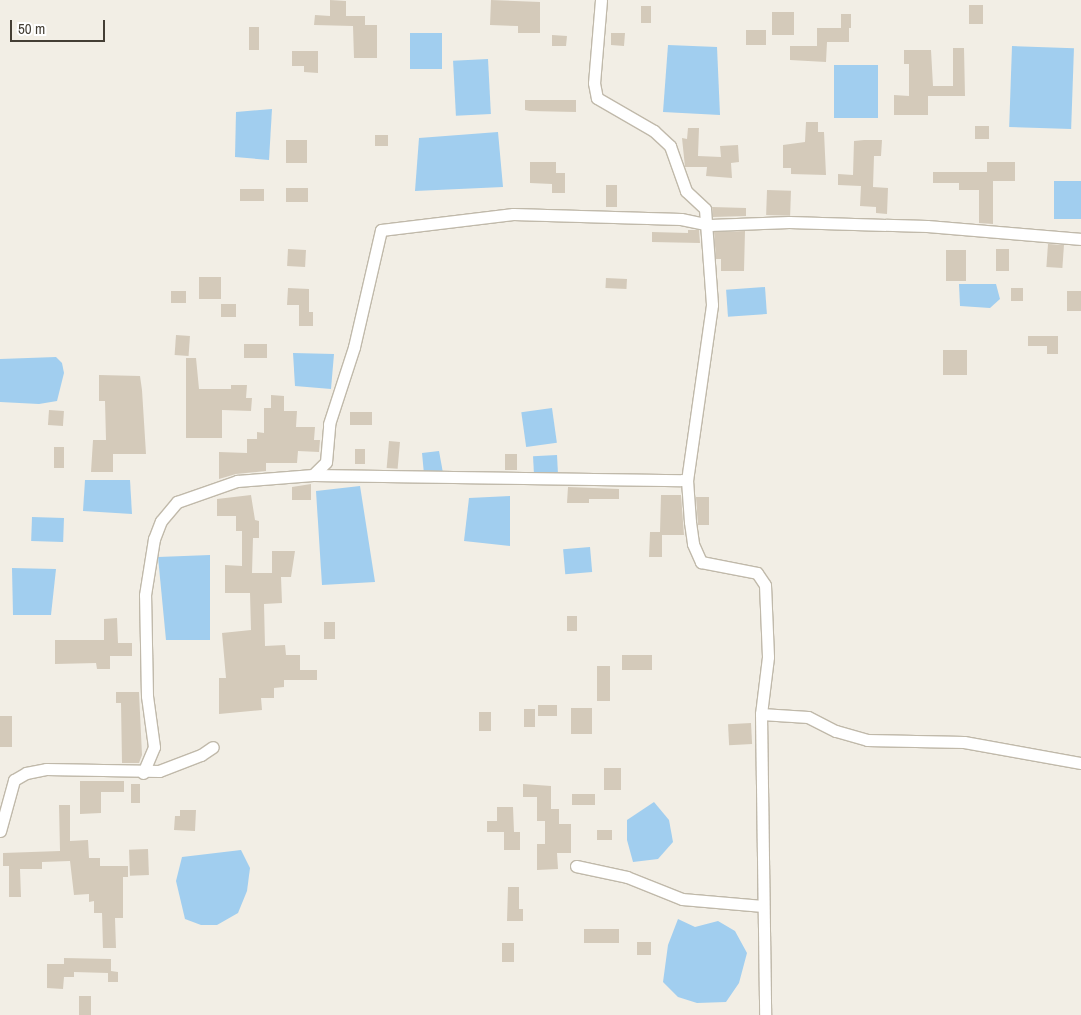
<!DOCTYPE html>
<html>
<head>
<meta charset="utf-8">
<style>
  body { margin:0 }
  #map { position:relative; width:1081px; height:1015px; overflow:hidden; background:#f2eee5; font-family:"Archivo Narrow",sans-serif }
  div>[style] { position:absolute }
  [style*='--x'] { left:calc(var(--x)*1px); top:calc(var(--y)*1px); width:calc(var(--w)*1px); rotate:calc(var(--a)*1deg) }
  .water>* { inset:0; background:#a1ceef; transform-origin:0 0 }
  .building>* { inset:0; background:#d4caba; transform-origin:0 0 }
  .roads { filter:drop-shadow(1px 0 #c0b9aa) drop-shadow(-1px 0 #c0b9aa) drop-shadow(0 1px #c0b9aa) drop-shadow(0 -1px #c0b9aa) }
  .street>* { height:11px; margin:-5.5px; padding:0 5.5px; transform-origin:5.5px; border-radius:5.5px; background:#fff }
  span { translate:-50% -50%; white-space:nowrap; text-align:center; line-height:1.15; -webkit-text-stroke:4px #fff; paint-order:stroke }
  .scale { position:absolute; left:10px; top:20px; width:95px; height:22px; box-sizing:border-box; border:2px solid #443e34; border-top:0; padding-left:6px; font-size:15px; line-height:18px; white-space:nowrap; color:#443e34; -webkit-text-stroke:4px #fff; paint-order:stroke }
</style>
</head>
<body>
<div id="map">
  <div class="water">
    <i style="left:410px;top:33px;width:32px;height:36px"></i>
    <i style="clip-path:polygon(668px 45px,717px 47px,720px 115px,663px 112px)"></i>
    <i style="left:1012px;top:46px;width:62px;height:81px;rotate:2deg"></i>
    <i style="left:488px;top:59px;width:55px;height:35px;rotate:87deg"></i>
    <i style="left:834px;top:65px;width:44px;height:53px"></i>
    <i style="clip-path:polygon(272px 109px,269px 160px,235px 157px,236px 112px)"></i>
    <i style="clip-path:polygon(498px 132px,503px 187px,415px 191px,419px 138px)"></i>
    <i style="left:1081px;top:181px;width:38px;height:27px;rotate:90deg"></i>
    <i style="clip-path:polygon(959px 284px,996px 284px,1000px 299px,990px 308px,960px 306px)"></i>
    <i style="left:765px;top:287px;width:27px;height:39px;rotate:86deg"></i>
    <i style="clip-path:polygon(293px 353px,334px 354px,331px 389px,295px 386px)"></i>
    <i style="clip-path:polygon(56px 357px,62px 363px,64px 373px,57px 401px,39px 404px,0 402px,0 359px)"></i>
    <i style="left:552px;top:408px;width:35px;height:31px;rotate:82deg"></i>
    <i style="clip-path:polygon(439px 451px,443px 473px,424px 474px,422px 453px)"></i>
    <i style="left:557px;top:455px;width:20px;height:24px;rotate:87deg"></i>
    <i style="clip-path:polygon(85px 480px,130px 480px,132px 514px,83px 511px)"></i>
    <i style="clip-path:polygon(360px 486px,375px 582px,322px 585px,316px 491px)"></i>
    <i style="clip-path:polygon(510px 496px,510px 546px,464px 541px,469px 498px)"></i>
    <i style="left:32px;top:517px;width:32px;height:24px;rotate:2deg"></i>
    <i style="left:590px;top:547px;width:25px;height:27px;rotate:85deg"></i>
    <i style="clip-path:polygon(210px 555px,210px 640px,166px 640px,158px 557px)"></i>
    <i style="clip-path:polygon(12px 568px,56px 569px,51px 615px,13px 615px)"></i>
    <i style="clip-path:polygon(654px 802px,669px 820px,673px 842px,658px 859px,633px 862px,627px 840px,627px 820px)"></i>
    <i style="clip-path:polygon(241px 850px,250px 868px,247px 891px,238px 913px,217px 925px,201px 925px,185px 919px,176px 881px,182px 857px)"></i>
    <i style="clip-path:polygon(678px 919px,695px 927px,718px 921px,735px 931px,747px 953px,739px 983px,726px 1002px,697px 1003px,678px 997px,663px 982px,668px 945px)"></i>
  </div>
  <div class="building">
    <i style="clip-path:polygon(330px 0,346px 1px,346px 16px,365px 16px,365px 25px,377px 25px,377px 58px,354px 58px,353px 26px,314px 25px,315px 15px,330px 16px)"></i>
    <i style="clip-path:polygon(491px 0,540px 2px,540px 33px,518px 33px,518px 26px,490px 25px)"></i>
    <i style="left:969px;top:5px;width:14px;height:19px"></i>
    <i style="left:641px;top:6px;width:10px;height:17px"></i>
    <i style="left:772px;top:12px;width:22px;height:23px"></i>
    <i style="left:841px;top:14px;width:10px;height:14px"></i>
    <i style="left:249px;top:27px;width:10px;height:23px"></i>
    <i style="clip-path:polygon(817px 28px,849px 28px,849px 42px,827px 42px,826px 62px,790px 60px,790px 46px,817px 46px)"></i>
    <i style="left:746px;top:30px;width:20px;height:15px"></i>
    <i style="clip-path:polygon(611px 33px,625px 33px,624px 46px,611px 45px)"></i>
    <i style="clip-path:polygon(552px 35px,567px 36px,566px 46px,552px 46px)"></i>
    <i style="clip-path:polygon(953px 48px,964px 48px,965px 96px,928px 96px,928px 115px,894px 115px,894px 95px,909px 96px,909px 64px,904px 64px,904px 50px,931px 50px,933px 86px,953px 86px)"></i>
    <i style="clip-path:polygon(292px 51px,318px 51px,318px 73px,304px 72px,304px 66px,292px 66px)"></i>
    <i style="clip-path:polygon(525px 100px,576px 100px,576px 112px,530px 111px,525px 110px)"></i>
    <i style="clip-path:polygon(806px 122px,818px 122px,818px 132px,824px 132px,826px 175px,791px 174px,791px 168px,783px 168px,783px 145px,805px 142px)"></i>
    <i style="left:975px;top:126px;width:14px;height:13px"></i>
    <i style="clip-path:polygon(688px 128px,699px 128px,698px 156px,721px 157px,720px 146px,738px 145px,739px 162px,731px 163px,732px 178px,706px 176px,707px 167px,685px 167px,682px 138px,687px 139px)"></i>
    <i style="left:375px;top:135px;width:13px;height:11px"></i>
    <i style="left:286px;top:140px;width:21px;height:23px"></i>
    <i style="clip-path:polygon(864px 140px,882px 140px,881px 156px,874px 156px,873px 187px,888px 188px,887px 214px,876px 213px,876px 207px,860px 206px,861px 186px,838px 185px,838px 174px,853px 175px,854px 141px)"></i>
    <i style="clip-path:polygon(530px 162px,556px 162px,556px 173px,565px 173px,565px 193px,552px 193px,552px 184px,530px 183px)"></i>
    <i style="clip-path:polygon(987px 162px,1015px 162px,1015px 181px,993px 181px,993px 224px,979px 223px,979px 190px,959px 190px,959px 183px,933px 183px,933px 172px,987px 172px)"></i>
    <i style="left:606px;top:185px;width:11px;height:22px"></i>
    <i style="left:286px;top:188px;width:22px;height:14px"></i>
    <i style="left:240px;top:189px;width:24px;height:12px"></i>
    <i style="left:767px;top:190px;width:24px;height:25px;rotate:2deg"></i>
    <i style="clip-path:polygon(712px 207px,746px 208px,746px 216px,713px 217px)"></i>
    <i style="clip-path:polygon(688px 230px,699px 230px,700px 243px,652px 242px,652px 232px,688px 233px)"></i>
    <i style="clip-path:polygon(745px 231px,744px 271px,721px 271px,721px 259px,716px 259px,714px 232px)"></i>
    <i style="left:1048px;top:244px;width:16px;height:23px;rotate:4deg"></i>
    <i style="left:288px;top:249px;width:18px;height:17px;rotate:3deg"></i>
    <i style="left:996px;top:249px;width:13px;height:22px"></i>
    <i style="left:946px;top:250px;width:20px;height:31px"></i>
    <i style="left:199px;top:277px;width:22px;height:22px"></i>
    <i style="left:606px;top:278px;width:21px;height:10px;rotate:3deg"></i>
    <i style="clip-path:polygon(288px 288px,309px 289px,309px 312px,313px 312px,313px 326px,299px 326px,299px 305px,287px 305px)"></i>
    <i style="left:1011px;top:288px;width:12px;height:13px"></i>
    <i style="left:171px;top:291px;width:15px;height:12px"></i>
    <i style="left:1067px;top:291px;width:14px;height:20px"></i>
    <i style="left:221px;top:304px;width:15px;height:13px"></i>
    <i style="left:176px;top:335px;width:14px;height:20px;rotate:4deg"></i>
    <i style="clip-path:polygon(1028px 336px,1058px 336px,1058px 354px,1047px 354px,1047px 346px,1028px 346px)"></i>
    <i style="left:244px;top:344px;width:23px;height:14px"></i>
    <i style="left:943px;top:350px;width:24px;height:25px"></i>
    <i style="clip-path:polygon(186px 358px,196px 358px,199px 389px,231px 389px,231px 385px,247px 385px,246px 398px,252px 398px,251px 411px,222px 410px,222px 438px,186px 438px)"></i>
    <i style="clip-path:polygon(99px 375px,140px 376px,142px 390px,146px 454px,113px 454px,113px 472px,91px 472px,93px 440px,106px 440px,105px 401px,99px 401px)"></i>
    <i style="clip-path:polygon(271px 395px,284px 396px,284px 411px,297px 411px,296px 427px,315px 427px,314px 440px,320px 440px,319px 452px,298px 451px,297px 463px,266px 463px,266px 471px,236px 474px,219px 479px,219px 452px,247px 453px,247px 439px,257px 439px,257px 432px,264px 433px,264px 408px,271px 408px)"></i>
    <i style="left:49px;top:410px;width:15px;height:15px;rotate:4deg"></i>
    <i style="left:372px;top:412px;width:13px;height:22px;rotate:90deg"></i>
    <i style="left:389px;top:441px;width:11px;height:27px;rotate:5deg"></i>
    <i style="left:54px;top:447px;width:10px;height:21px"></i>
    <i style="left:355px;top:449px;width:10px;height:15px"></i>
    <i style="left:505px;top:454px;width:12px;height:16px"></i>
    <i style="clip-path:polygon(311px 484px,311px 500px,292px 500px,292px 487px)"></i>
    <i style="clip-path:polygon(568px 487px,619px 489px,619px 499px,589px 499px,589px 503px,567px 503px)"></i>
    <i style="clip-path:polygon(251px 495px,255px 520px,259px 521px,259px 538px,253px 538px,252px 573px,272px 573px,272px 551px,295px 551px,291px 577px,281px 577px,282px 603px,264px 604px,265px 646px,285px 645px,286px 655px,300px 655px,300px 670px,317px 670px,317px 680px,284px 680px,284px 687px,274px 688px,274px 698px,261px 698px,262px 710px,219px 714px,219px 678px,226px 678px,222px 633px,251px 630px,250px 593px,225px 593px,225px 565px,242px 566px,242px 531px,236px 531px,236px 516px,217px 516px,217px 499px)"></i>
    <i style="clip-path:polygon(661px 495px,681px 495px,684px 535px,662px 535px,662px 557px,649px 557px,650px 532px,660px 532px)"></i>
    <i style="clip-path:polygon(696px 497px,709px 497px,709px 525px,698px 525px)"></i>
    <i style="left:567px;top:616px;width:10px;height:15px"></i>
    <i style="clip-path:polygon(117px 618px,118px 643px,132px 643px,132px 656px,110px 656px,110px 669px,97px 669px,96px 663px,55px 664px,55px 640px,104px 640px,104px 619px)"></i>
    <i style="left:324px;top:622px;width:11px;height:17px"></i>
    <i style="left:622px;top:655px;width:30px;height:15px"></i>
    <i style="left:597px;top:666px;width:13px;height:35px"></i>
    <i style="clip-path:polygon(116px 692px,139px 692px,142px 755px,139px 763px,122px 763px,121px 703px,116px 703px)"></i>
    <i style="left:538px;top:705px;width:19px;height:11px"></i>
    <i style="left:571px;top:708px;width:21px;height:26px"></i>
    <i style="left:524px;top:709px;width:11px;height:18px"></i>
    <i style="left:479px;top:712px;width:12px;height:19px"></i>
    <i style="left:0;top:716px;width:12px;height:31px"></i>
    <i style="left:751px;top:723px;width:21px;height:23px;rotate:87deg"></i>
    <i style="left:604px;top:768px;width:17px;height:22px"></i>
    <i style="clip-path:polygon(80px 781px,124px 781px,124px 792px,101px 792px,101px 813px,80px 814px)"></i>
    <i style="left:131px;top:784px;width:9px;height:19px"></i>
    <i style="clip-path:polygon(523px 784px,551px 786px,551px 809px,559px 809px,559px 824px,571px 824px,571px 853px,557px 853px,558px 869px,537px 870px,537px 844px,545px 844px,545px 821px,537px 821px,537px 797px,523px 797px)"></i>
    <i style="left:572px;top:794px;width:23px;height:11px"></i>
    <i style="clip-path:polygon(59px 805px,70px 805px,70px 841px,88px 840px,89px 858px,100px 858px,100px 866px,128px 866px,128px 877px,123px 877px,123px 918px,115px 918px,116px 948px,103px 948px,102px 913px,94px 913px,94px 901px,89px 902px,89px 894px,74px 895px,70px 861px,42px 862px,42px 869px,20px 869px,21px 897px,9px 897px,9px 866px,3px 866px,3px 853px,60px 851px)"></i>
    <i style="clip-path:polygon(497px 807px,513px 807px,514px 832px,520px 832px,520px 850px,504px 850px,504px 832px,487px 832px,487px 821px,497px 821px)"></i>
    <i style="clip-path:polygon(180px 810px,196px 810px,195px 831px,174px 830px,175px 816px,180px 816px)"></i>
    <i style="left:597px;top:830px;width:15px;height:10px"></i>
    <i style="left:148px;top:849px;width:26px;height:19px;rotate:88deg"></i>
    <i style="clip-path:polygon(508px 887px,519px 887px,519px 909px,523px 909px,523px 921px,507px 921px)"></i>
    <i style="left:584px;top:929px;width:35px;height:14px"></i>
    <i style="left:637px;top:942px;width:14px;height:13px"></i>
    <i style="left:502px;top:943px;width:12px;height:19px"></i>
    <i style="clip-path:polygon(64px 958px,111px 959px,111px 971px,118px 972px,118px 982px,108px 982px,108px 973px,74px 972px,74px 977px,64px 977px,63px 989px,47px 988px,47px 964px,64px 964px)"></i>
    <i style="left:79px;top:996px;width:12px;height:19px"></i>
  </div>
  <div class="roads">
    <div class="street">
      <i style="--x:601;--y:0;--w:83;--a:94.8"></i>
      <i style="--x:594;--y:83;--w:15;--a:79"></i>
      <i style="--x:597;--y:98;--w:66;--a:30.1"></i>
      <i style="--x:654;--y:131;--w:22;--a:43"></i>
      <i style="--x:670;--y:146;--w:48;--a:70.4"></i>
      <i style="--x:686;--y:191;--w:26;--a:43"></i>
      <i style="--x:705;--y:209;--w:96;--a:85.8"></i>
      <i style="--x:712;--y:305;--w:177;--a:98.1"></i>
      <i style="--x:687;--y:480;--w:42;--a:85.9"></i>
      <i style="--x:690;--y:522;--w:22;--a:82"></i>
      <i style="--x:693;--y:544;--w:20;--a:66"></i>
      <i style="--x:701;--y:562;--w:57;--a:11.1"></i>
      <i style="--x:757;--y:573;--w:14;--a:56"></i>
      <i style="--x:765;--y:585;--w:72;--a:87.6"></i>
      <i style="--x:768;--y:657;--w:57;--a:97"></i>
      <i style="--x:761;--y:714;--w:47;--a:3.7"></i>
      <i style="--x:808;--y:717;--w:31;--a:27"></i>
      <i style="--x:836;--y:731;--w:32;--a:16"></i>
      <i style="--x:867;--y:740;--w:97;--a:1.2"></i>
      <i style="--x:964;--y:742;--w:119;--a:10.2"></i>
      <i style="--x:313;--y:475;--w:18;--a:-45"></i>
      <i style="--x:326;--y:462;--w:38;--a:-85"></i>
      <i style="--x:329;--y:424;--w:81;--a:-72"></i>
      <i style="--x:354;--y:347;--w:120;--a:-77"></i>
      <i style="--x:381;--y:230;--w:133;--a:-6.9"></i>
      <i style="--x:513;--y:214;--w:168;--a:1.7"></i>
      <i style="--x:681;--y:219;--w:30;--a:12"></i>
      <i style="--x:710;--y:225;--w:79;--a:-2.2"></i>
      <i style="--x:789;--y:222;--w:138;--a:1.7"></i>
      <i style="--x:927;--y:226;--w:155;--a:4.8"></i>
      <i style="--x:761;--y:714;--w:301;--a:89.2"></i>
      <i style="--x:143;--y:773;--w:28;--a:-67"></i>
      <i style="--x:154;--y:747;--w:51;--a:-97.8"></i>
      <i style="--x:147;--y:696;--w:101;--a:-91.1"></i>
      <i style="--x:145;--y:595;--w:57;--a:-80.9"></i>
      <i style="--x:154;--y:539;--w:19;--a:-69"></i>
      <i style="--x:161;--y:521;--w:25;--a:-50"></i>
      <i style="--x:177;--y:502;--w:64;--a:-19.3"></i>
      <i style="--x:237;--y:481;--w:76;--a:-4.5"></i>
      <i style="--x:313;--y:475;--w:374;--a:0.8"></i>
      <i style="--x:0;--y:831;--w:53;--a:-74.6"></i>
      <i style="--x:14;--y:780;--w:14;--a:-30"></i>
      <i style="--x:26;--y:773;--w:20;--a:-11"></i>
      <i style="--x:46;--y:769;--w:113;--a:1"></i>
      <i style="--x:159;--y:771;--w:45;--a:-20.9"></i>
      <i style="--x:201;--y:755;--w:14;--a:-34"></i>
      <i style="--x:576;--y:866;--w:52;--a:12.2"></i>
      <i style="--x:627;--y:877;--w:59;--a:21.8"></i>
      <i style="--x:682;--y:899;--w:81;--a:4.9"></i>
    </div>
  </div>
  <div class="scale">50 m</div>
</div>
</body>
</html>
